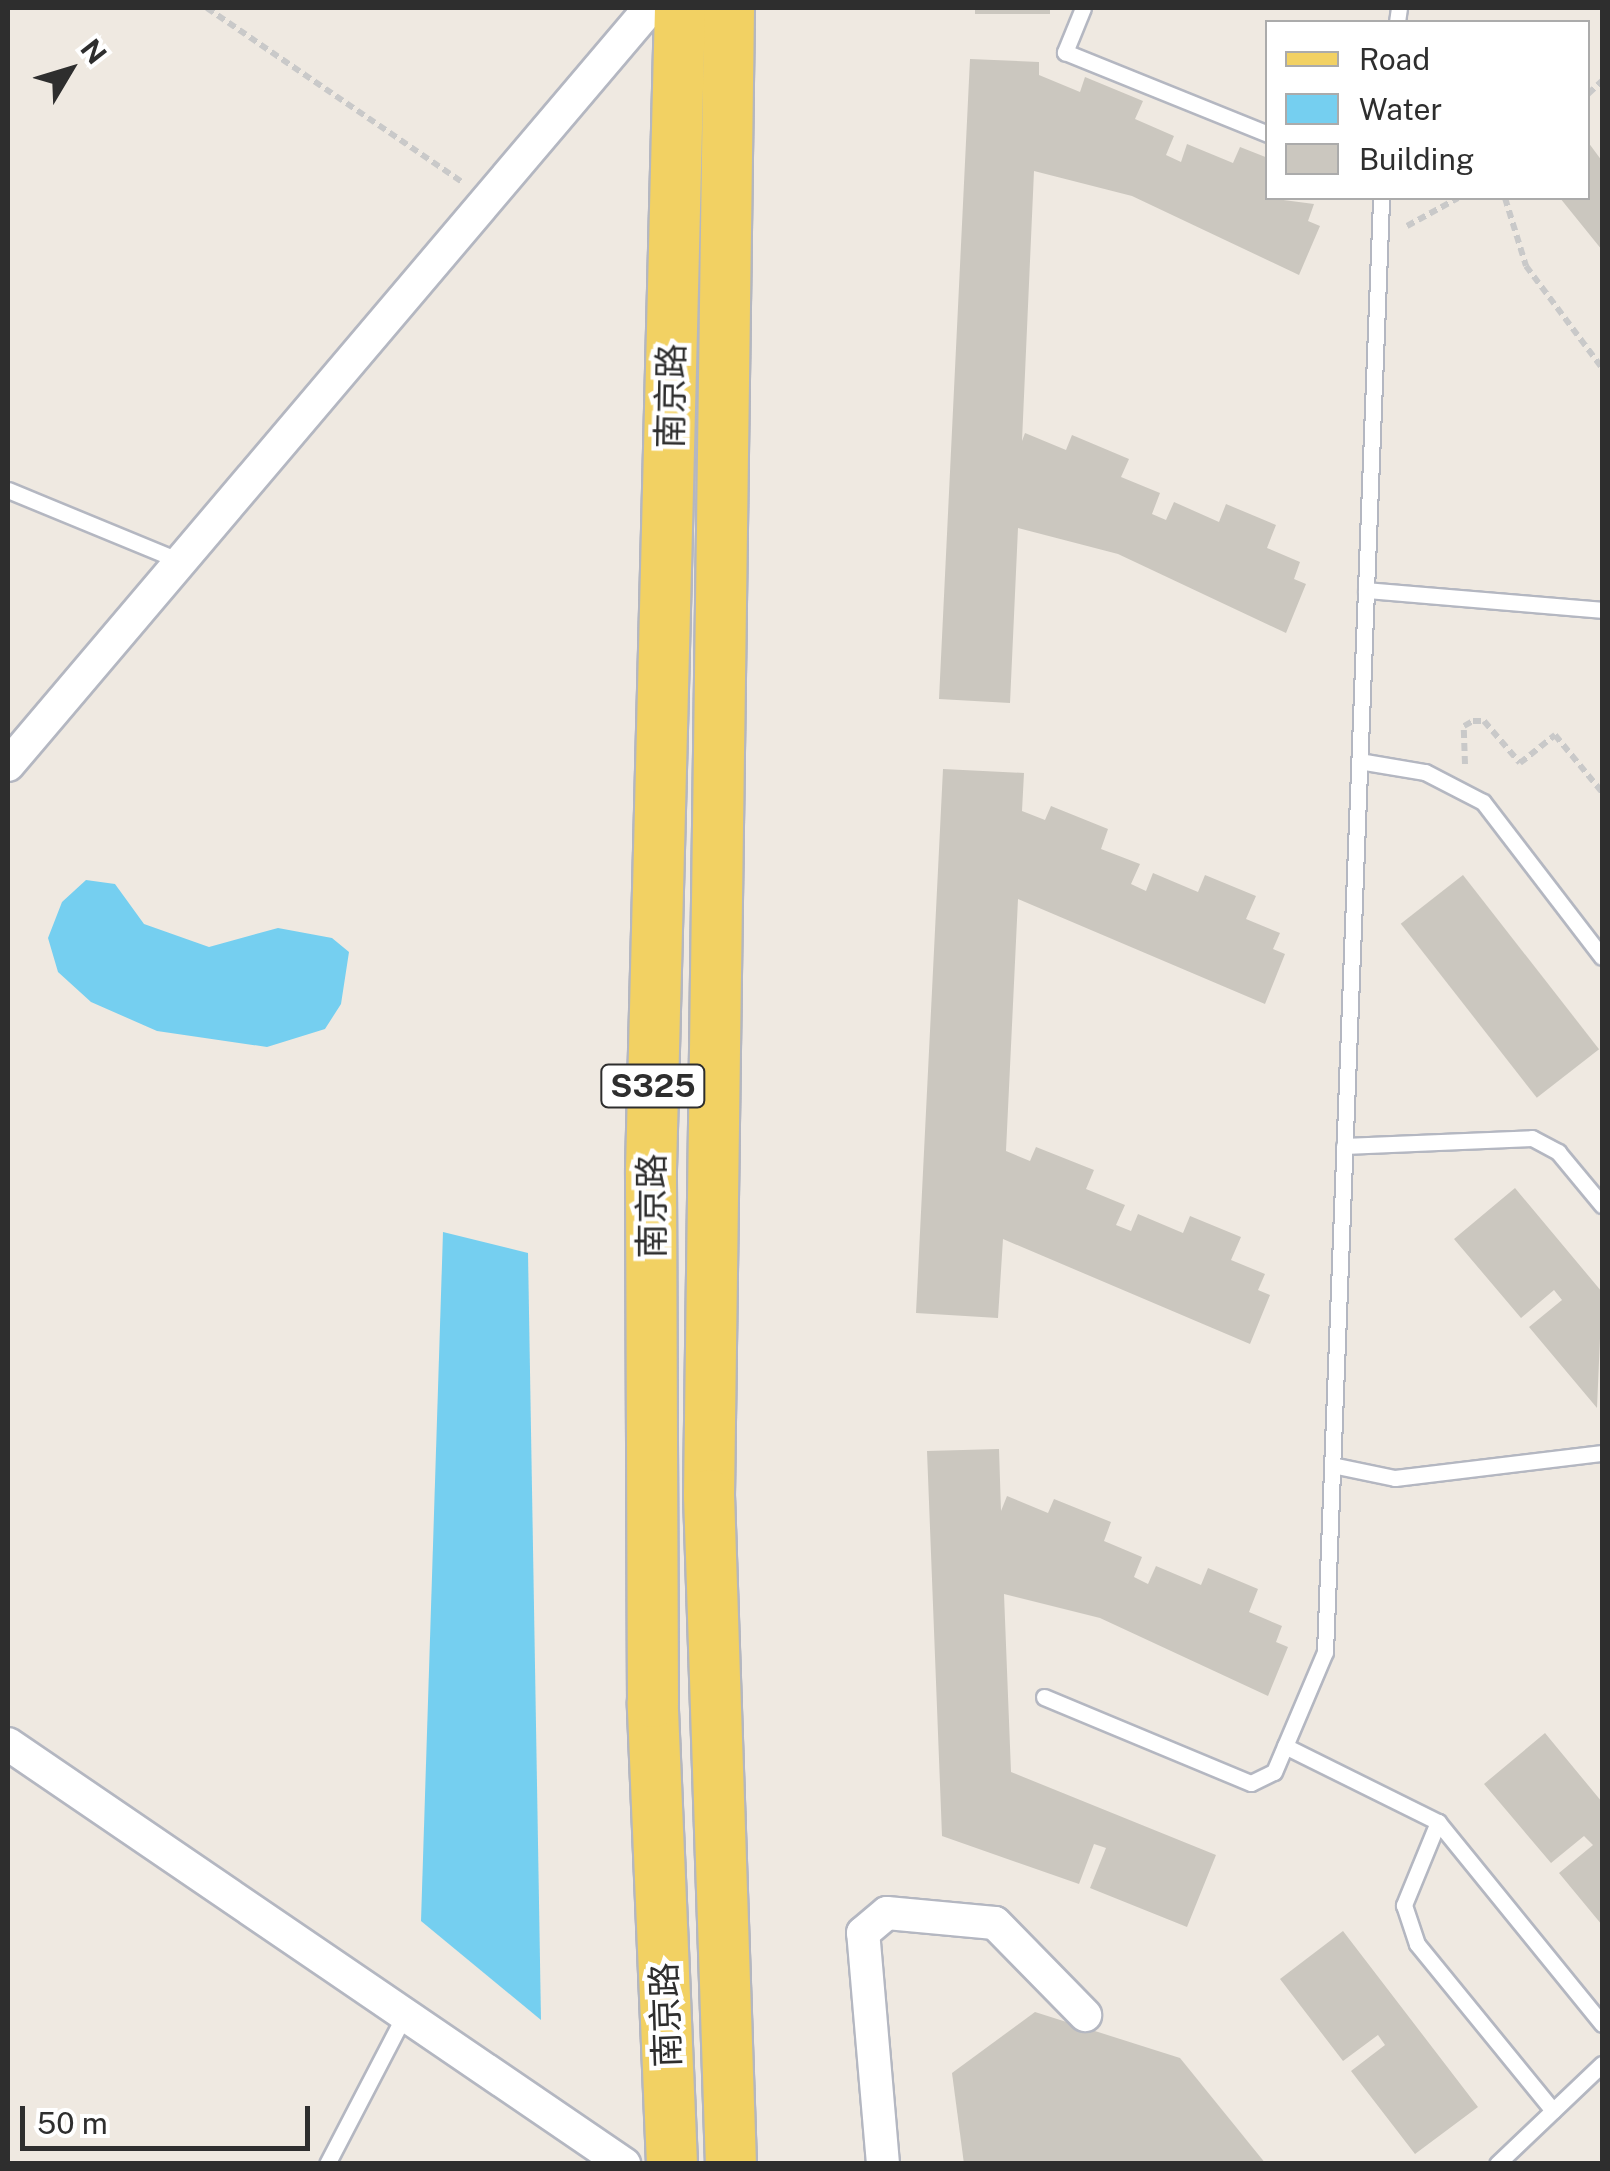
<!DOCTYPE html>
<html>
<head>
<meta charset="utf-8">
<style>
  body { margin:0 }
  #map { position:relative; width:1610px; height:2171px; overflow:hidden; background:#efe9e1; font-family:"Public Sans","Noto Sans SC",sans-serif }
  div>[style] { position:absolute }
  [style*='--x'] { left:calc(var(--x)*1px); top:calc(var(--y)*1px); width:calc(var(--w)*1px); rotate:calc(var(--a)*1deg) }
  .water>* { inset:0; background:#75cff0 }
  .building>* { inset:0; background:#cbc7bf; transform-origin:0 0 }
  .path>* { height:6px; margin-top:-3px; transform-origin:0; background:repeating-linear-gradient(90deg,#c9c9c9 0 8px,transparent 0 13px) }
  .roads { filter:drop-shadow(2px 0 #b4b7c1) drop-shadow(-2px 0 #b4b7c1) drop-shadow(0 2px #b4b7c1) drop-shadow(0 -2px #b4b7c1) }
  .service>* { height:15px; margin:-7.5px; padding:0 7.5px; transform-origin:7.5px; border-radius:7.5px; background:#fff }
  .minor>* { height:32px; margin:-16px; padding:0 16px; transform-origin:16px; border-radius:16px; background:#fff }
  .primary>* { height:50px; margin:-25px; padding:0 25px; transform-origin:25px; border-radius:25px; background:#f2d163 }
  span { translate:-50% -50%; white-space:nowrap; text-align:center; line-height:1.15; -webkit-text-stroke:9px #fff; paint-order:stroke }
  .shield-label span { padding:2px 8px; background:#fff; border:2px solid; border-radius:8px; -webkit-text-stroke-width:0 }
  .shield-label { font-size:32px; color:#2e2e2e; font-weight:700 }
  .street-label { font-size:35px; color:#2e2e2e }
  .frame { position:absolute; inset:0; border:10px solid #2e2e2e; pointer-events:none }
  .legend { position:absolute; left:1265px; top:20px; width:325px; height:180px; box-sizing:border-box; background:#fff; border:2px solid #ababab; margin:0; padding:12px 18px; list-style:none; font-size:30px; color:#2e2e2e }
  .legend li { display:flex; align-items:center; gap:20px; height:50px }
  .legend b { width:50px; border:2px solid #ababab }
  .north { position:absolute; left:20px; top:20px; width:100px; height:100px; -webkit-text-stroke:8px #fff; paint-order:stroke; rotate:52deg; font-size:28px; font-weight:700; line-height:40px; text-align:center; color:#2e2e2e }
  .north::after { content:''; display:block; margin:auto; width:35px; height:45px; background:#2e2e2e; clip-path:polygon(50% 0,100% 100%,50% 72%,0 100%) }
  .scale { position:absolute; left:20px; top:2106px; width:290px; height:45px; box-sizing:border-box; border:5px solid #2e2e2e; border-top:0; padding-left:12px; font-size:30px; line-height:35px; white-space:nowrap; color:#2e2e2e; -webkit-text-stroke:8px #fff; paint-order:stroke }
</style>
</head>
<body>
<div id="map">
  <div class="water">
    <i style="clip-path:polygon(86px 880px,115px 884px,144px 924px,209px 947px,278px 928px,332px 938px,349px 952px,341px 1004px,325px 1029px,267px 1047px,157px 1031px,91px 1002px,58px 972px,48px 938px,62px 902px)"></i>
    <i style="clip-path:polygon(443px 1232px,528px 1253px,541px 2020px,421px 1921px)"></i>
  </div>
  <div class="building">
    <i style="left:975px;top:8px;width:75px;height:6px"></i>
    <i style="clip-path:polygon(970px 59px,1039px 62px,1039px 75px,1080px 92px,1085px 77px,1143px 101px,1135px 119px,1174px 136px,1166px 155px,1181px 162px,1187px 144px,1233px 163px,1240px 147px,1268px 158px,1268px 198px,1314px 204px,1308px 221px,1320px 226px,1299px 275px,1132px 196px,1034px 171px,1022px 441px,1025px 433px,1066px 450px,1072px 435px,1129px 459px,1121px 477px,1160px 493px,1152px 514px,1166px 520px,1174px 502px,1219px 522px,1226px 504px,1276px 525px,1267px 548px,1300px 562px,1294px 579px,1306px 584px,1286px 633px,1118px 554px,1018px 528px,1010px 703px,939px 699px)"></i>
    <i style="clip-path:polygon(1588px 142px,1602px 161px,1602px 250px,1560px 198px,1588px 198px)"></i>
    <i style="clip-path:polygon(943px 769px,1024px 773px,1022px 811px,1045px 820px,1051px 806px,1108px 829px,1101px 849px,1140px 864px,1131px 884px,1146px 891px,1153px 873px,1198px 892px,1205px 875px,1256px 896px,1246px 919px,1280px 933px,1273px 949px,1285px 954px,1265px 1004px,1018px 899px,1006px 1151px,1030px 1161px,1036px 1147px,1094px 1170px,1086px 1189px,1125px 1205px,1116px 1225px,1131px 1231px,1138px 1214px,1183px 1233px,1190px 1216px,1241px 1237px,1231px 1260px,1265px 1274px,1258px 1290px,1270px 1295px,1250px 1344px,1003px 1239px,998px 1318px,916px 1313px)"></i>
    <i style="left:1463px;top:875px;width:221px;height:79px;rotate:52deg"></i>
    <i style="clip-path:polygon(1515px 1188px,1602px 1292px,1597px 1408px,1529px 1327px,1562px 1300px,1554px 1290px,1521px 1318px,1454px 1239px)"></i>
    <i style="clip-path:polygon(999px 1449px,1001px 1511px,1007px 1496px,1048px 1513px,1054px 1499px,1111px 1522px,1104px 1541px,1142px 1557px,1134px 1577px,1148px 1584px,1156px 1566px,1201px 1585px,1208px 1568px,1258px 1589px,1249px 1612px,1282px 1626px,1276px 1642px,1288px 1647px,1268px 1696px,1100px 1618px,1004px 1594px,1011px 1772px,1216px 1855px,1187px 1927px,1090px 1888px,1106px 1848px,1094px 1844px,1079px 1884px,942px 1836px,927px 1451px)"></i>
    <i style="clip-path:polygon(1545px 1733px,1602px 1802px,1602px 1925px,1559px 1873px,1593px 1845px,1584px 1836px,1551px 1863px,1484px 1784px)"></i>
    <i style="clip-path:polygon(1343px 1931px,1478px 2107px,1415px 2154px,1351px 2071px,1385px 2045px,1378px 2035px,1343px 2061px,1280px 1979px)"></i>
    <i style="clip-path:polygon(1035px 2012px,1180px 2058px,1266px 2164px,964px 2164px,952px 2073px)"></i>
  </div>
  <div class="path">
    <i style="--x:207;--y:8;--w:309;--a:34.3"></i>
    <i style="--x:1588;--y:94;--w:19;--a:-43"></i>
    <i style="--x:1505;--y:198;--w:71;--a:72.8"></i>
    <i style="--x:1526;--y:266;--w:127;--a:53.3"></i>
    <i style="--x:1407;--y:226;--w:58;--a:-28.8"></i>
    <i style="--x:1465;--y:764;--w:38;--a:-92"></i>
    <i style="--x:1464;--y:726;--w:10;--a:-29"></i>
    <i style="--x:1473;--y:721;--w:11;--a:0"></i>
    <i style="--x:1484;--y:721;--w:55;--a:49.4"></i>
    <i style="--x:1520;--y:763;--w:45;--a:-38.7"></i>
    <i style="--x:1555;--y:735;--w:74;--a:50.5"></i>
  </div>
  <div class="roads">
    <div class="service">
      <i style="--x:1083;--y:8;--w:48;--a:112.2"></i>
      <i style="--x:1065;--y:52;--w:219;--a:22"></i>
      <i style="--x:1397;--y:22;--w:14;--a:-82"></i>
      <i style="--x:8;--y:490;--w:186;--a:22.4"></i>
      <i style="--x:1366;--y:590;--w:237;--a:4.8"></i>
      <i style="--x:1359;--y:761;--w:67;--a:9.5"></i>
      <i style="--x:1425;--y:772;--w:65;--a:27.3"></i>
      <i style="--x:1483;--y:802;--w:195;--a:52.5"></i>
      <i style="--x:1344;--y:1146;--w:188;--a:-2.4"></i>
      <i style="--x:1532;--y:1138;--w:30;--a:28"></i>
      <i style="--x:1558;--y:1152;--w:69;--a:50.3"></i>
      <i style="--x:1332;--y:1465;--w:64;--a:11.7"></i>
      <i style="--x:1395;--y:1478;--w:209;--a:-6.9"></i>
      <i style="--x:1044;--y:1697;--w:224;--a:22.6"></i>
      <i style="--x:1251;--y:1783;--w:25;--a:-26"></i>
      <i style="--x:1274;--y:1772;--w:130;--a:-67"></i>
      <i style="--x:1325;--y:1652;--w:1455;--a:-87.79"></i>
      <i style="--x:1285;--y:1746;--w:171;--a:26.4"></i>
      <i style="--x:1438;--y:1822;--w:260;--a:50.9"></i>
      <i style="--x:1438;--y:1822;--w:90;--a:112.3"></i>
      <i style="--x:1404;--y:1905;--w:41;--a:71.6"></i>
      <i style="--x:1417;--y:1944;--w:215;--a:50.8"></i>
      <i style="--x:327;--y:2164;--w:171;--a:-62.5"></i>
      <i style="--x:1497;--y:2164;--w:145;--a:-43.6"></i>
    </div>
    <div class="minor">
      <i style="--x:8;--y:765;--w:993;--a:-49.7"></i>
      <i style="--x:8;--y:1744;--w:746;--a:34.29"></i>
      <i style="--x:883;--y:2164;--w:232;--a:-94.9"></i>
      <i style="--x:863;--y:1933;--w:31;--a:-40"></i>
      <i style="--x:887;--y:1913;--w:108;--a:5.3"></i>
      <i style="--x:995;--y:1923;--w:129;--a:45.6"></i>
    </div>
    <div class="primary">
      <i style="--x:729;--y:8;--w:1487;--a:90.77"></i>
      <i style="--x:709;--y:1495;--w:669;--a:88.12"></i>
      <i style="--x:672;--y:2164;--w:462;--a:-92.4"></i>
      <i style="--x:653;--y:1702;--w:532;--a:-90.22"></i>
      <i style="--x:651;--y:1170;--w:1162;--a:-88.57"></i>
    </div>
  </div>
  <div class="shield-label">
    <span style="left:653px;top:1086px">S325</span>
  </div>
  <div class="street-label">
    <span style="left:671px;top:396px;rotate:-89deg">南京路</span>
    <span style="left:652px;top:1206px;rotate:-90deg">南京路</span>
    <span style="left:666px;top:2015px;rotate:-92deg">南京路</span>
  </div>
  <div class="frame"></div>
  <ul class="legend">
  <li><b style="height:12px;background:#f2d163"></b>Road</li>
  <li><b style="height:28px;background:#75cff0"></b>Water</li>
  <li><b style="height:28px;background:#cbc7bf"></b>Building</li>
  </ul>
  <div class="north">N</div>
  <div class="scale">50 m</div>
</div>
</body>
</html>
